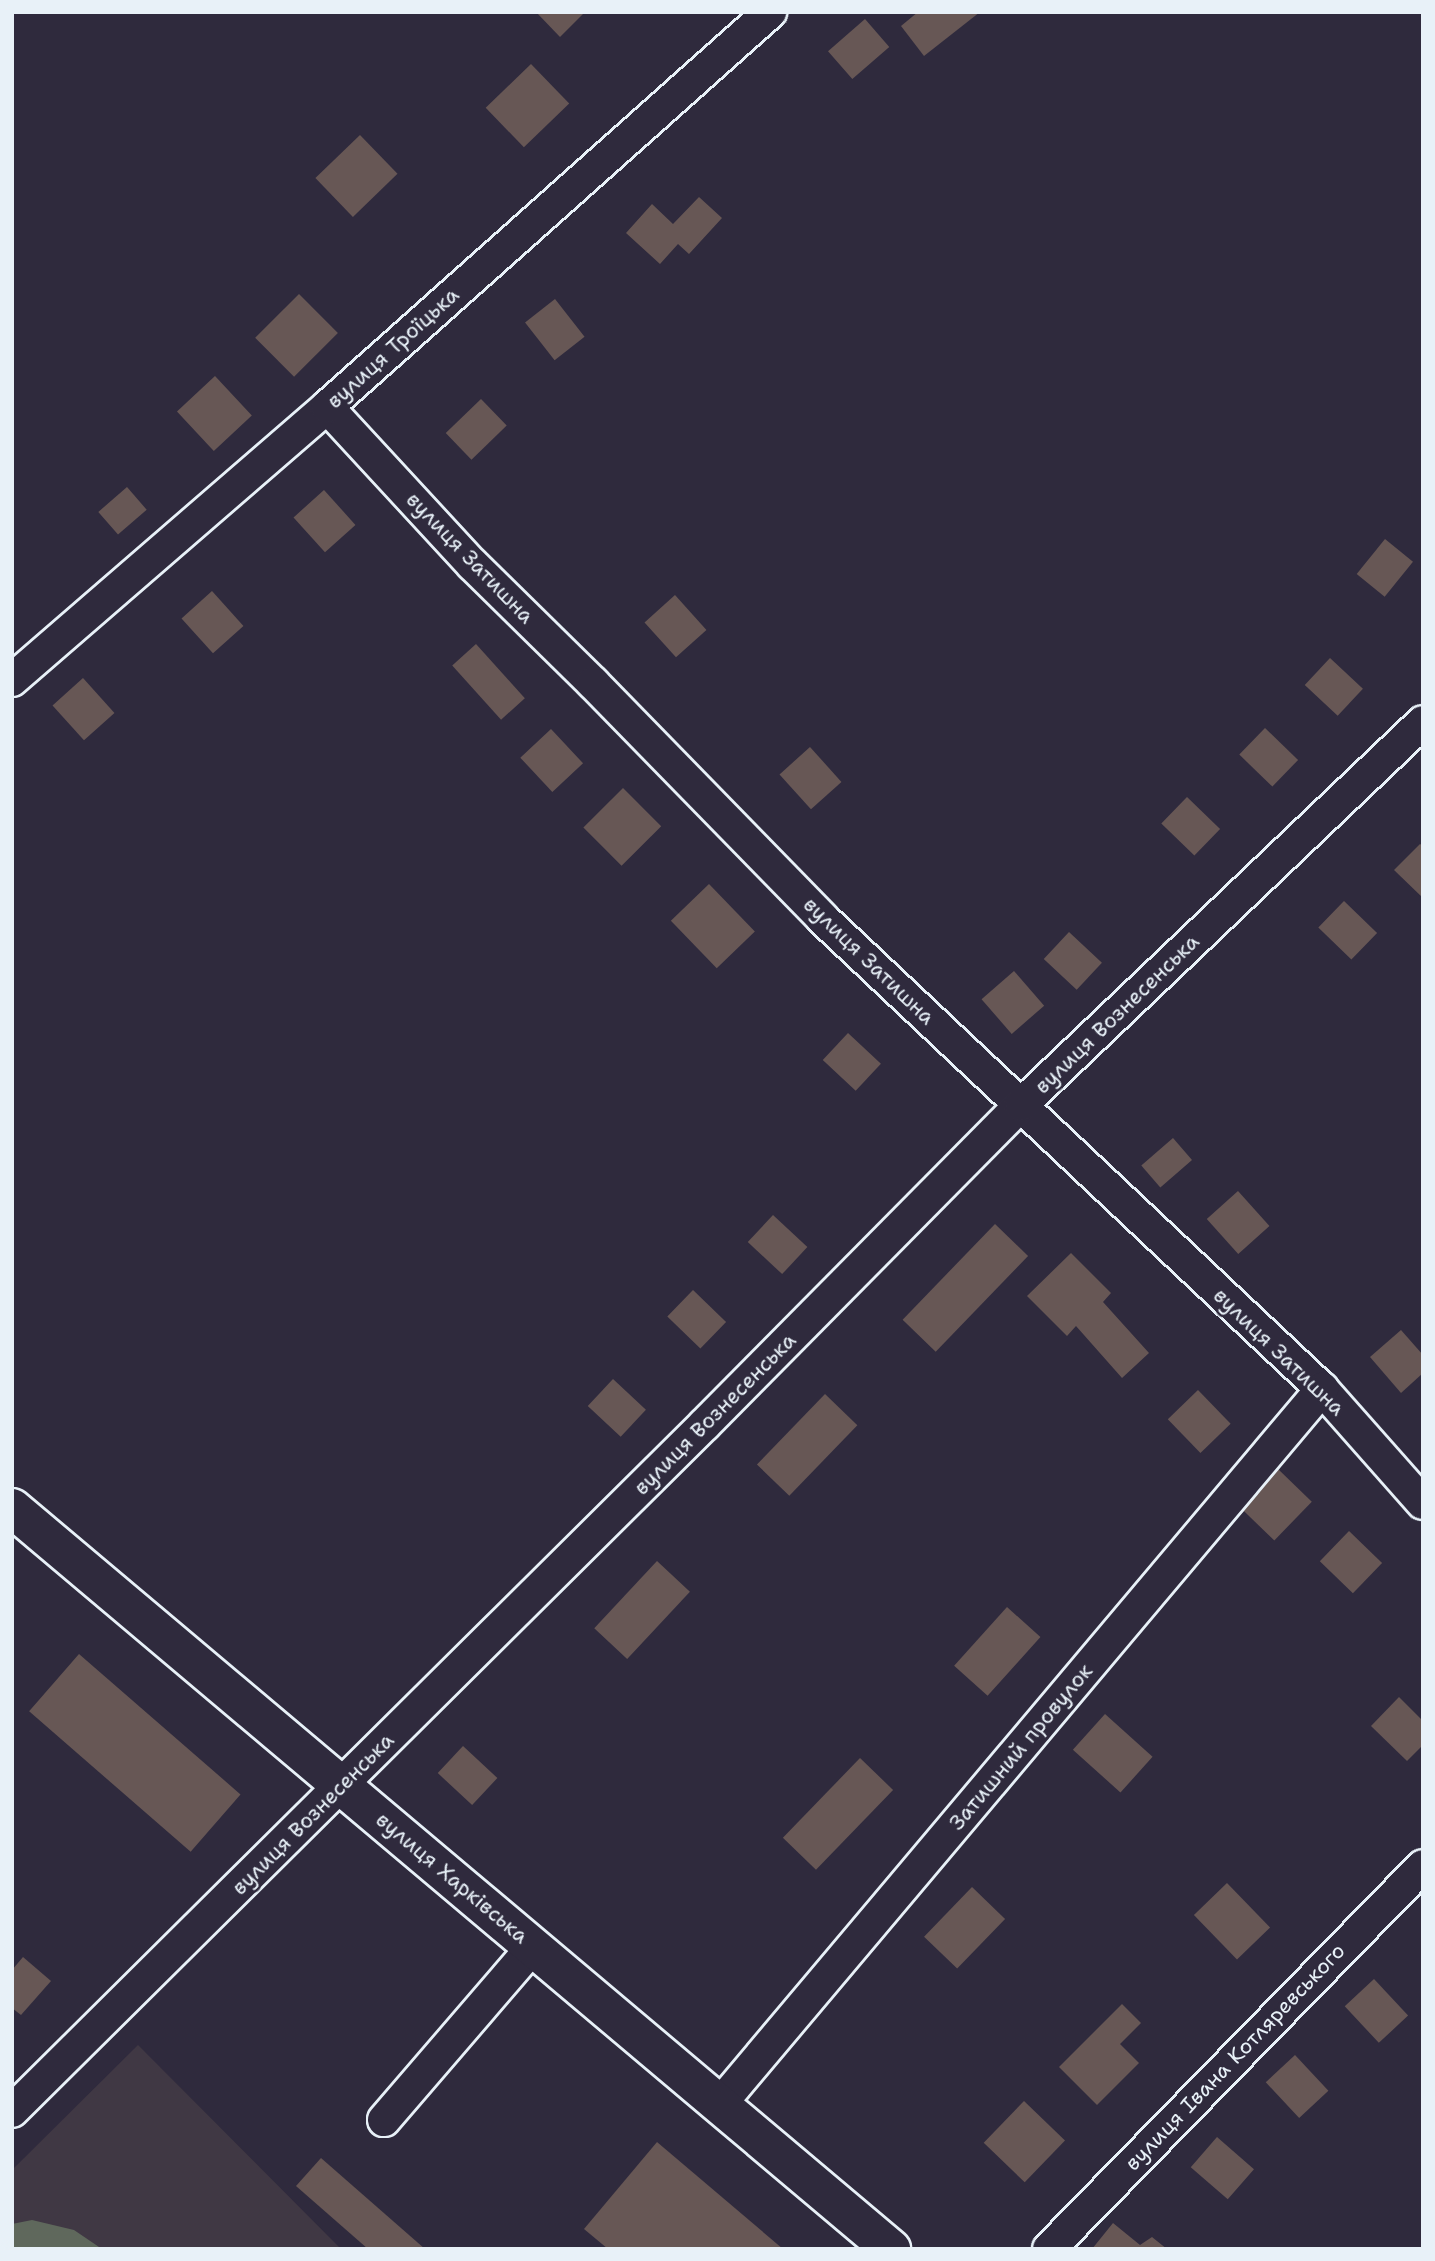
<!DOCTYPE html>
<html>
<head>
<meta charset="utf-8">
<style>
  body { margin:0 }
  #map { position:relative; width:1435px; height:2261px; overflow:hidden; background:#2f2a3d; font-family:"Shantell Sans",sans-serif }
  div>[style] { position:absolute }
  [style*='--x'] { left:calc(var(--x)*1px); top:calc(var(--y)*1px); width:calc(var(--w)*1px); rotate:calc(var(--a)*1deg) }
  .built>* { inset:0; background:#403844 }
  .green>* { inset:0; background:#5f685c }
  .building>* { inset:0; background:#675755; transform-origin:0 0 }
  .roads { filter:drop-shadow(2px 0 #e8f1f8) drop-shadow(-2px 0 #e8f1f8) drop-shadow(0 2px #e8f1f8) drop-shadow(0 -2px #e8f1f8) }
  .street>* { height:32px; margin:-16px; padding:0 16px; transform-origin:16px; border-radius:16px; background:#2f2a3d }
  .secondary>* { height:38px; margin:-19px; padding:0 19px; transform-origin:19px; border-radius:19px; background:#2f2a3d }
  span { translate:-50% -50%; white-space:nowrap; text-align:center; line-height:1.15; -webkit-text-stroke:5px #2f2a3d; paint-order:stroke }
  .street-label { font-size:21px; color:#e8f1f8 }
  .frame { position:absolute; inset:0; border:14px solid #e8f1f8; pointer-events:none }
</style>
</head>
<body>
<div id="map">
  <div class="built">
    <i style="clip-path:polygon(138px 2045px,341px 2249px,12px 2249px,12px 2170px)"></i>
  </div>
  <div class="green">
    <i style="clip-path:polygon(32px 2220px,74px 2230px,102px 2249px,12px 2249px,12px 2224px)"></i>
  </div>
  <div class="building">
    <i style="clip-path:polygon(536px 12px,585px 12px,560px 37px)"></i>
    <i style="clip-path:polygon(918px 12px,980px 12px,924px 56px,901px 26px)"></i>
    <i style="left:865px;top:19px;width:37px;height:49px;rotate:49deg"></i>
    <i style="left:531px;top:64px;width:55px;height:63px;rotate:46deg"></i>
    <i style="left:360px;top:135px;width:54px;height:62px;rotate:46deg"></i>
    <i style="clip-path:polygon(699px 197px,722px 218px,689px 254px,678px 244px,660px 264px,626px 233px,652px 204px,673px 224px)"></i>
    <i style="left:299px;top:294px;width:55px;height:62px;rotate:45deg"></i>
    <i style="left:555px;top:299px;width:48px;height:38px;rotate:52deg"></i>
    <i style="left:215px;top:376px;width:54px;height:52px;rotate:47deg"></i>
    <i style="left:481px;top:399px;width:37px;height:49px;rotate:46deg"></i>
    <i style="left:127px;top:487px;width:30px;height:38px;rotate:49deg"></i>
    <i style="left:324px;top:490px;width:47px;height:41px;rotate:48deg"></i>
    <i style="left:1385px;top:539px;width:36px;height:45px;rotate:39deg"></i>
    <i style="left:212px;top:591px;width:47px;height:41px;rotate:48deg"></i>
    <i style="left:675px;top:595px;width:47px;height:41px;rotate:48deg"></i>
    <i style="left:476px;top:644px;width:73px;height:32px;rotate:48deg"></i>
    <i style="left:1330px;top:658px;width:45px;height:37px;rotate:43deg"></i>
    <i style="left:83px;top:678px;width:47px;height:41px;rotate:48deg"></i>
    <i style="left:1265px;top:728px;width:46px;height:37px;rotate:44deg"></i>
    <i style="left:551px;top:729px;width:47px;height:42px;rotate:47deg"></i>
    <i style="left:810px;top:747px;width:47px;height:41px;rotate:48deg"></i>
    <i style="left:623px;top:788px;width:54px;height:56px;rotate:45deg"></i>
    <i style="left:1187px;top:797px;width:46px;height:37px;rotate:44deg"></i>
    <i style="clip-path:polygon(1420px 844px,1423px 846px,1423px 898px,1394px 870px)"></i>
    <i style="left:709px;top:884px;width:66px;height:53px;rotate:46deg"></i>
    <i style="left:1344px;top:901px;width:46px;height:37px;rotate:44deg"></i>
    <i style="left:1069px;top:932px;width:45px;height:37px;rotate:43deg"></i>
    <i style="left:1014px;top:971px;width:46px;height:43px;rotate:49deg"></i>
    <i style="left:848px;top:1033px;width:45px;height:37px;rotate:43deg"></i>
    <i style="left:1173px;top:1138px;width:29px;height:42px;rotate:49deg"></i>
    <i style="left:1238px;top:1191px;width:47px;height:42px;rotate:48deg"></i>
    <i style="left:773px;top:1215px;width:47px;height:37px;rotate:43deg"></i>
    <i style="left:995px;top:1224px;width:46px;height:133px;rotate:44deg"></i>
    <i style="clip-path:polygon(1071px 1253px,1111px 1293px,1103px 1302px,1149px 1353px,1122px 1378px,1076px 1326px,1067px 1336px,1027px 1296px)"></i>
    <i style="left:693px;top:1290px;width:46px;height:37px;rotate:44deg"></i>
    <i style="clip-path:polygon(1401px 1330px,1423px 1355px,1423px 1373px,1401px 1393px,1370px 1357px)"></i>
    <i style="left:613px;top:1379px;width:45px;height:37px;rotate:43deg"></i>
    <i style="left:1198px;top:1390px;width:47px;height:42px;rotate:46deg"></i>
    <i style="left:825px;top:1394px;width:45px;height:98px;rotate:44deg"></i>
    <i style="left:1278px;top:1469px;width:47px;height:54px;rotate:44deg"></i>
    <i style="left:1349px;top:1531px;width:46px;height:42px;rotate:44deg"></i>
    <i style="left:657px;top:1561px;width:45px;height:92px;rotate:43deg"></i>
    <i style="left:1007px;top:1607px;width:45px;height:79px;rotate:42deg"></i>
    <i style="left:79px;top:1654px;width:214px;height:76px;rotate:41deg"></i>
    <i style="clip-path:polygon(1399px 1697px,1423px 1721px,1423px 1745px,1407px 1761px,1371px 1726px)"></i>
    <i style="left:1105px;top:1714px;width:64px;height:48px;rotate:42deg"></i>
    <i style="left:463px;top:1746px;width:47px;height:37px;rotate:43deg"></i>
    <i style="left:860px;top:1758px;width:46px;height:111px;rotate:44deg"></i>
    <i style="left:1227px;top:1883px;width:62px;height:46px;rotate:46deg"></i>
    <i style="left:972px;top:1887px;width:46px;height:69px;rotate:44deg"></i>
    <i style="clip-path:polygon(23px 1957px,51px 1981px,21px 2015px,12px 2008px,12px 1970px)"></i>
    <i style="left:1374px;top:1979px;width:50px;height:40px;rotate:47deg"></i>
    <i style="clip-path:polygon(1122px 2004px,1141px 2023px,1120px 2044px,1139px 2063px,1097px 2105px,1059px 2067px)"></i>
    <i style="left:1295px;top:2055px;width:49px;height:40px;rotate:47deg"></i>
    <i style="left:1024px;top:2101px;width:57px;height:58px;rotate:44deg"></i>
    <i style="left:1217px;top:2137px;width:49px;height:40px;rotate:41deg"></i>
    <i style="clip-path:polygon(657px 2142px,783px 2249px,608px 2249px,584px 2229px)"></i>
    <i style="clip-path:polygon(321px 2158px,425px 2249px,368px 2249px,296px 2186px)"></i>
    <i style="clip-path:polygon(1113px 2223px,1140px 2245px,1152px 2237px,1167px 2249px,1092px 2249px)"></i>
  </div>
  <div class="roads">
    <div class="street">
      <i style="--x:327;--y:407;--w:215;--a:47.3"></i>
      <i style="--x:473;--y:565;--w:168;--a:44.5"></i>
      <i style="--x:593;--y:683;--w:328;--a:45.7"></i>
      <i style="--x:822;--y:918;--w:687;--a:43.29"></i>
      <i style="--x:1322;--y:1389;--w:152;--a:48.5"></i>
      <i style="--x:12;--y:680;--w:417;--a:-40.9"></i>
      <i style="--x:327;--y:407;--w:594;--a:-41.72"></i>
      <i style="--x:720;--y:2104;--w:935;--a:-49.9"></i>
      <i style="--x:12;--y:2111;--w:976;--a:-44.75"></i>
      <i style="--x:705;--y:1424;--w:449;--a:-45.3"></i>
      <i style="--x:1021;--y:1105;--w:555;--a:-43.61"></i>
      <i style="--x:384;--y:2120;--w:228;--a:-49.3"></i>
      <i style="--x:1049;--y:2249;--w:535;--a:-45.68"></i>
    </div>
    <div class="secondary">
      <i style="--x:12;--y:1508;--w:1150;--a:40.13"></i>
    </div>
  </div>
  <div class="street-label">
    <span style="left:393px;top:348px;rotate:-42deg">вулиця Троїцька</span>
    <span style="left:470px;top:558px;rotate:46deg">вулиця Затишна</span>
    <span style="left:869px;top:961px;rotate:44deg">вулиця Затишна</span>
    <span style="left:1117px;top:1014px;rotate:-44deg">вулиця Вознесенська</span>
    <span style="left:1279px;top:1352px;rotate:44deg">вулиця Затишна</span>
    <span style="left:715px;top:1414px;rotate:-45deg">вулиця Вознесенська</span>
    <span style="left:1021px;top:1747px;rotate:-50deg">Затишний провулок</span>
    <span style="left:313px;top:1814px;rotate:-45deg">вулиця Вознесенська</span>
    <span style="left:452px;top:1878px;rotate:40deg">вулиця Харківська</span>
    <span style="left:1235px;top:2057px;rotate:-46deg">вулиця Івана Котляревського</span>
  </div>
  <div class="frame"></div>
</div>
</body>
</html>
